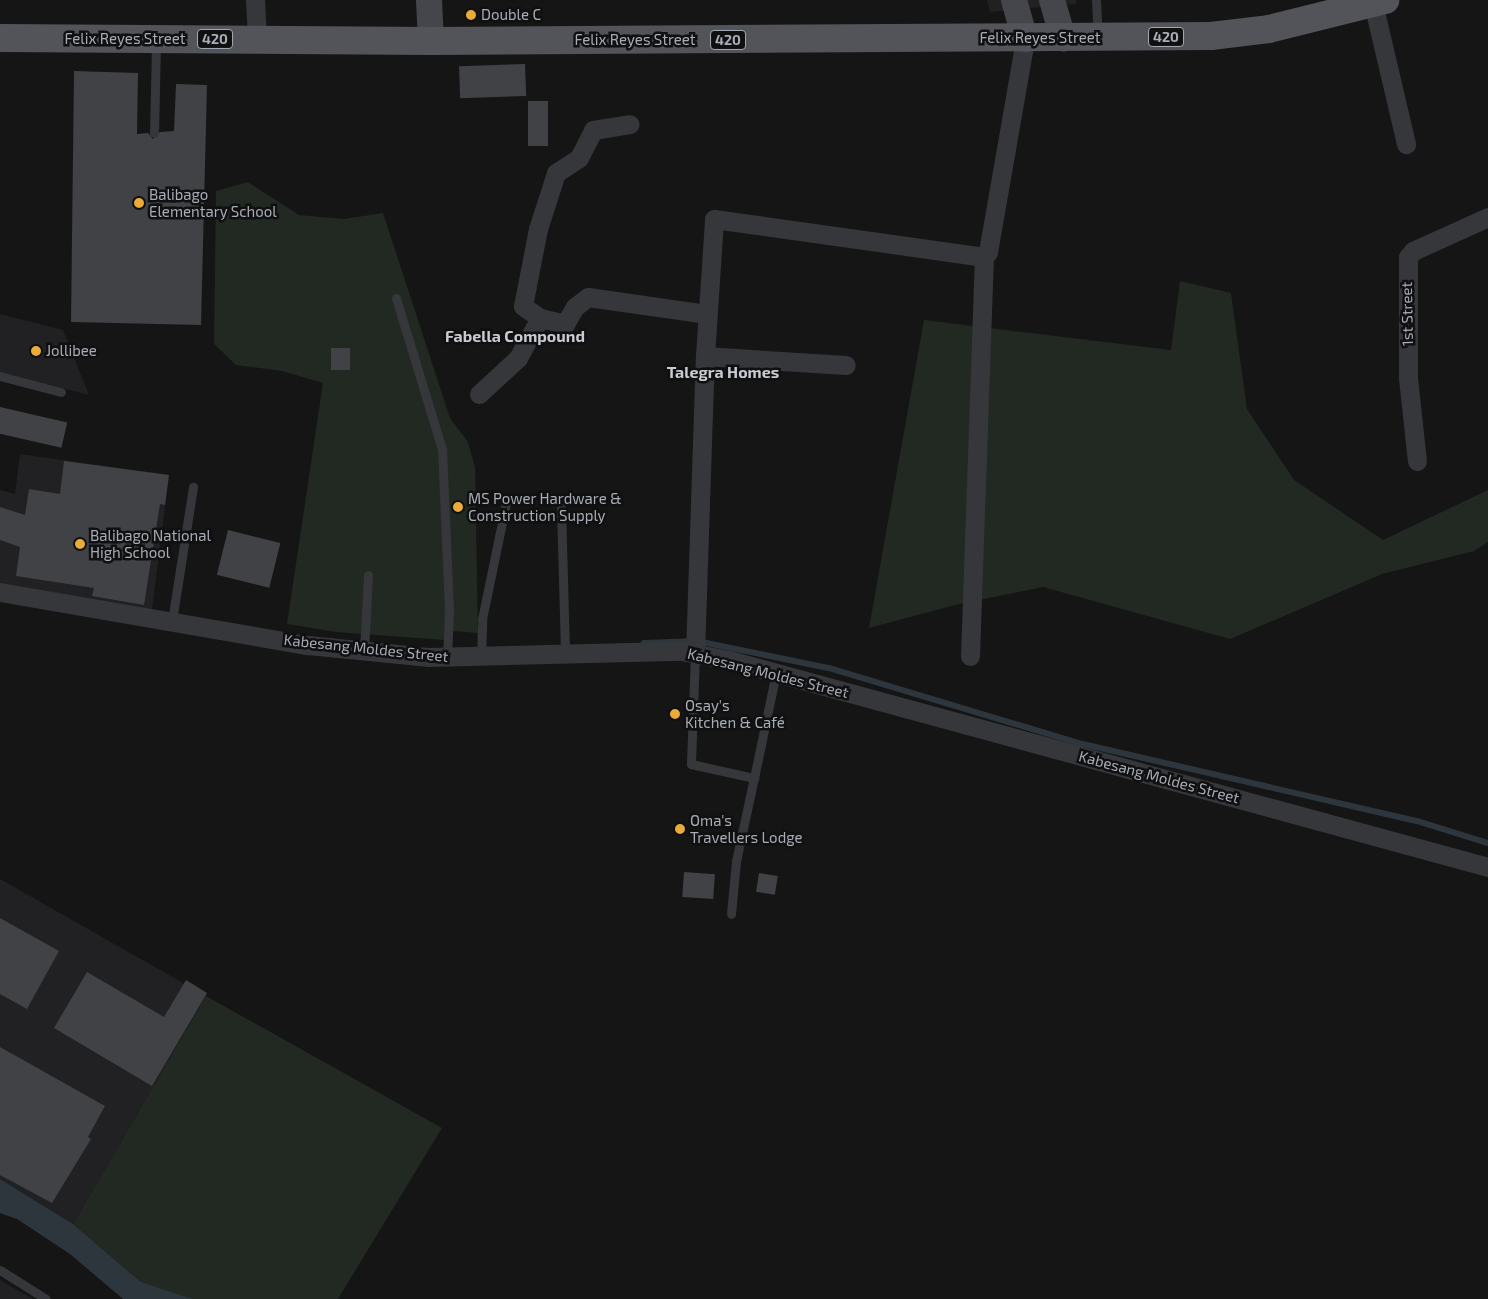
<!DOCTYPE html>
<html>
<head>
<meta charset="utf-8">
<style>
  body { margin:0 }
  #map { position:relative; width:1488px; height:1299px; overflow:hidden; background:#151516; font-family:"Exo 2",sans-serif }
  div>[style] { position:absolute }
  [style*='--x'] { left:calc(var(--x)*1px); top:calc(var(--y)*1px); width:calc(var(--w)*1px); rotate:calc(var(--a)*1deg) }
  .built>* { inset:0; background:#212123 }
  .green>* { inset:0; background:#212922 }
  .water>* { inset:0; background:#2d363c }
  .stream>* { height:5.5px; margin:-2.75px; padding:0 2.75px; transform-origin:2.75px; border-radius:2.75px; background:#2d363c }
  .building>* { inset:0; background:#414246; transform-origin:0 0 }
  .lane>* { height:9px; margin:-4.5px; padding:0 4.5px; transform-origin:4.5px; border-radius:4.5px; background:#36373b }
  .street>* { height:19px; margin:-9.5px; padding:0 9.5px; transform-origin:9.5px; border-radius:9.5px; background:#36373b }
  .secondary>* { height:26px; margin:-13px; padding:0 13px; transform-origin:13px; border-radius:13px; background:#44464b }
  .primary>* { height:28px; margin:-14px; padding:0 14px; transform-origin:14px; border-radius:14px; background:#52545a }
  .dots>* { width:14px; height:14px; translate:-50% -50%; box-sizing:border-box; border:2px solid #101011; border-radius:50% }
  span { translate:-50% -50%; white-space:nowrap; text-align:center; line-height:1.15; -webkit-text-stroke:5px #101011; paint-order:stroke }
  .shield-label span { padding:1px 4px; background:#101011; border:1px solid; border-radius:4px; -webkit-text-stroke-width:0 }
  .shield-label { font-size:14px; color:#a7acb6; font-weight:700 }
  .poi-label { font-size:15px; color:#a7acb6 }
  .left { translate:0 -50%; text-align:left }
  .street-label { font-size:15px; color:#a7acb6 }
  .neighbourhood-label { font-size:16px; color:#c8cbd2; font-weight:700 }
</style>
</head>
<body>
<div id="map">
  <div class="built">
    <i style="clip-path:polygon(987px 0,1076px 0,1076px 4px,990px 12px)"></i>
    <i style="clip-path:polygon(0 314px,63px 330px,89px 395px,0 372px)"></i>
    <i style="clip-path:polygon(20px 454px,169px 475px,152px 610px,0 583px,0 490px,15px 494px)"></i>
    <i style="clip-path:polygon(0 879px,206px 996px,73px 1224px,0 1179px)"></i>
    <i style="clip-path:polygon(0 1280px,33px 1299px,0 1299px)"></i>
  </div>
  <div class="green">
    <i style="clip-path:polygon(248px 182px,299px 215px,344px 219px,383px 213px,450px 418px,468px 442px,475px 467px,478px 633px,453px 631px,445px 640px,431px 639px,336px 632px,287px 624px,323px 383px,282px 371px,236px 365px,214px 344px,216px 191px)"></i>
    <i style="clip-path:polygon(1180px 281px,1231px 293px,1247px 409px,1294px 480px,1383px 540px,1488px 490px,1488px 542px,1474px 551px,1382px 574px,1230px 639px,1043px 587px,955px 605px,869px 628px,924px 320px,1171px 350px)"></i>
    <i style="clip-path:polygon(206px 996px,442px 1128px,338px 1299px,177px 1299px,141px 1282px,73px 1224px)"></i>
  </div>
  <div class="water">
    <i style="clip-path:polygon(0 1179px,73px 1224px,141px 1282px,192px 1299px,123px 1299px,70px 1254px,17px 1219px,0 1213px)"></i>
  </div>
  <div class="stream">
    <i style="--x:644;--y:643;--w:53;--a:-2.2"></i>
    <i style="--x:697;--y:641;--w:135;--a:11.6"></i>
    <i style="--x:829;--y:668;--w:265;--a:16.7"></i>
    <i style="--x:1083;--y:744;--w:343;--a:13"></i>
    <i style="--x:1417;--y:821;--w:74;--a:17.2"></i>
  </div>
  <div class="building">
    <i style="left:525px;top:64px;width:32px;height:66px;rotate:88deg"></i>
    <i style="clip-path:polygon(74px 71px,138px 73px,137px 134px,148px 133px,153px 139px,160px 132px,174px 131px,176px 84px,207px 85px,201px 325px,71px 322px)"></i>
    <i style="left:528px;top:101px;width:20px;height:45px"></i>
    <i style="left:331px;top:348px;width:19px;height:22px"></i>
    <i style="left:0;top:407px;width:69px;height:26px;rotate:13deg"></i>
    <i style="clip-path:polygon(64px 461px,169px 475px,165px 505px,160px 504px,144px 605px,92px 596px,94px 588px,16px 576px,20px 547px,0 540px,0 507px,25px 515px,29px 489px,60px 494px)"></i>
    <i style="left:228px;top:530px;width:54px;height:46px;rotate:14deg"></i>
    <i style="left:684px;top:872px;width:31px;height:25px;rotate:4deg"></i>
    <i style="left:759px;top:873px;width:19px;height:19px;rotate:9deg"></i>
    <i style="clip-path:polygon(0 918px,59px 951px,27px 1009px,0 994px)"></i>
    <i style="clip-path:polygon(87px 972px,164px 1017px,186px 980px,207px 993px,152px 1086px,54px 1028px)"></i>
    <i style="clip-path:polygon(0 1047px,105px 1106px,88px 1137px,91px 1139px,52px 1203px,0 1175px)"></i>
  </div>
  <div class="lane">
    <i style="--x:1096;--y:0;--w:33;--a:87"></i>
    <i style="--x:154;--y:133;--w:90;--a:-88.7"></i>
    <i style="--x:396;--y:298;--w:158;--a:73.1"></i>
    <i style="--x:442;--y:449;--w:163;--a:87.5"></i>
    <i style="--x:449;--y:612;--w:45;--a:92.5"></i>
    <i style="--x:0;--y:376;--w:63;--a:14.7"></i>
    <i style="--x:561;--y:508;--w:146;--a:88.4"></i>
    <i style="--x:172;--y:621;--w:136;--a:-81.1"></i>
    <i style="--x:364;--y:650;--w:75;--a:-86.9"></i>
    <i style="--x:695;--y:654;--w:110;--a:92.1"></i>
    <i style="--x:691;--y:764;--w:65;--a:12.5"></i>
    <i style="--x:754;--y:778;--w:107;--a:-78.2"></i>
    <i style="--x:481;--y:657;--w:38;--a:-88"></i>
    <i style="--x:482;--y:619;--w:118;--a:-78.3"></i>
    <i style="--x:731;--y:914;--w:53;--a:-84.6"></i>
    <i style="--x:736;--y:861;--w:85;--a:-77.8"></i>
    <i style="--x:0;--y:1270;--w:54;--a:32.2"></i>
  </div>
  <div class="street">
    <i style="--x:255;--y:0;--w:39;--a:87"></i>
    <i style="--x:1373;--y:3;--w:145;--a:76.8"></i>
    <i style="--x:540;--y:318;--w:21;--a:-145"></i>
    <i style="--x:523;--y:306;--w:78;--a:-79"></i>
    <i style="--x:538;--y:229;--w:59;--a:-72.2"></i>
    <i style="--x:556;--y:173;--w:27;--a:-33"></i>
    <i style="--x:579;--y:158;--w:31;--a:-63"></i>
    <i style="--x:593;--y:130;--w:37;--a:-9"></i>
    <i style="--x:705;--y:356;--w:141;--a:3.7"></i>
    <i style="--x:479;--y:394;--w:53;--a:-42.7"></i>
    <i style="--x:518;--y:358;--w:46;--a:-61.2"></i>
    <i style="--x:540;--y:318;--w:26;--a:13"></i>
    <i style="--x:565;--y:324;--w:20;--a:-60"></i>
    <i style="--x:575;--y:307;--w:16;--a:-38"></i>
    <i style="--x:588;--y:297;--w:121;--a:8.1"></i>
    <i style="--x:1417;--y:461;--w:83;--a:-96.2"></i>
    <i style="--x:1408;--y:378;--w:121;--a:-90"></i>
    <i style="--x:1408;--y:257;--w:8;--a:-50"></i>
    <i style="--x:1413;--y:251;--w:82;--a:-24.4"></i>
    <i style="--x:0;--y:592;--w:313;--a:9.8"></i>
    <i style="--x:308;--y:645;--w:122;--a:5.7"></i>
    <i style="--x:429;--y:657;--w:252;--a:-1.4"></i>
    <i style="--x:681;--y:651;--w:49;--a:10.6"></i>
    <i style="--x:729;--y:660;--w:787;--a:15.26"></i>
    <i style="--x:695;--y:654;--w:298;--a:-88.1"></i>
    <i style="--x:705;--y:356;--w:137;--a:-86.2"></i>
    <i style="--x:714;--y:219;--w:273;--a:8"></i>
    <i style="--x:984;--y:257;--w:6;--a:-51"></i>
    <i style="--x:988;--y:252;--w:216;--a:-80.1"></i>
    <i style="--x:970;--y:656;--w:399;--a:-88"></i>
  </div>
  <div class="secondary">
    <i style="--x:429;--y:0;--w:41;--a:87.2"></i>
    <i style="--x:1014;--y:0;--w:41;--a:74.2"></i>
    <i style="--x:1052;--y:0;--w:40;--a:74"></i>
  </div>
  <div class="primary">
    <i style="--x:0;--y:38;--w:431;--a:0.4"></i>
    <i style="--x:431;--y:41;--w:780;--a:-0.37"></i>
    <i style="--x:1211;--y:36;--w:58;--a:-6.9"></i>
    <i style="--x:1269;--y:29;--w:120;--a:-14"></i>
  </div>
  <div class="dots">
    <i style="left:471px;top:15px;background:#eaac39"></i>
    <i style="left:139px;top:203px;background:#eaac39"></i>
    <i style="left:36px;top:351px;background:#eaac39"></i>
    <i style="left:458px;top:507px;background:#eaac39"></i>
    <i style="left:80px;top:544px;background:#eaac39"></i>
    <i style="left:675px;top:714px;background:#eaac39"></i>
    <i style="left:680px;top:829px;background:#eaac39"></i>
  </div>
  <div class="shield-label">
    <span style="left:1166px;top:37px">420</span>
    <span style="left:215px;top:39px">420</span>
    <span style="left:728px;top:40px">420</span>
  </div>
  <div class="poi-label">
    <span class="left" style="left:481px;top:15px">Double C</span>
    <span class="left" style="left:149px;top:203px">Balibago<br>Elementary School</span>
    <span class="left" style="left:46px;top:351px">Jollibee</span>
    <span class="left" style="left:468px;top:507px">MS Power Hardware &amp;<br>Construction Supply</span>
    <span class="left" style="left:90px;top:544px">Balibago National<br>High School</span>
    <span class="left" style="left:685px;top:714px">Osay's<br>Kitchen &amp; Café</span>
    <span class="left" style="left:690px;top:829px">Oma's<br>Travellers Lodge</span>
  </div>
  <div class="street-label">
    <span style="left:1040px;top:38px">Felix Reyes Street</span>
    <span style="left:125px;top:39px">Felix Reyes Street</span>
    <span style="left:635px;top:40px">Felix Reyes Street</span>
    <span style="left:1407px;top:314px;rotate:-91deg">1st Street</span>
    <span style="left:366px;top:648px;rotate:6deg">Kabesang Moldes Street</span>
    <span style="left:768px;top:673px;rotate:14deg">Kabesang Moldes Street</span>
    <span style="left:1159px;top:777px;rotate:15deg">Kabesang Moldes Street</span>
  </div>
  <div class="neighbourhood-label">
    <span style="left:515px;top:336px">Fabella Compound</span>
    <span style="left:723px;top:372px">Talegra Homes</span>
  </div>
</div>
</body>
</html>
